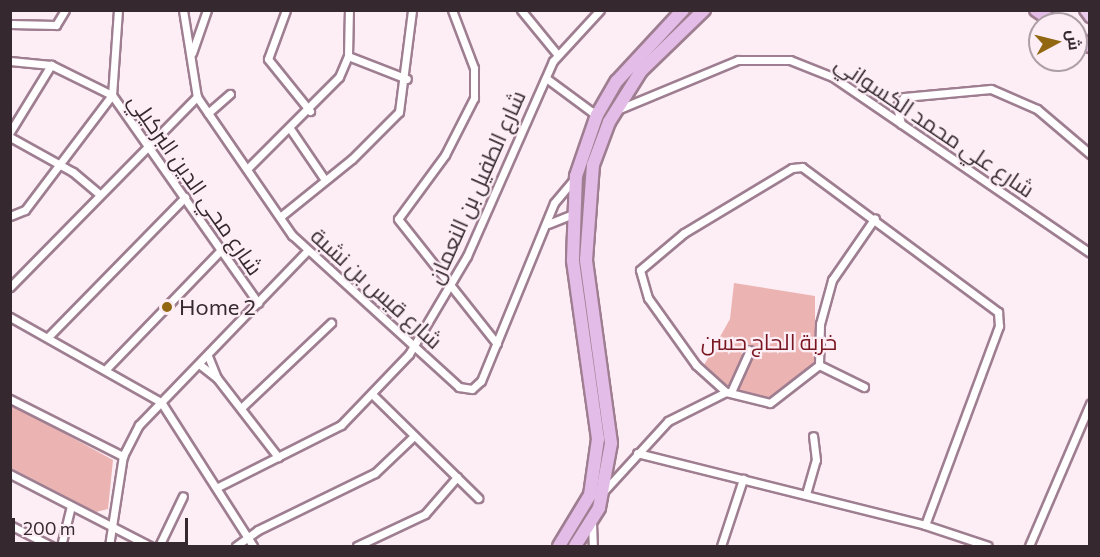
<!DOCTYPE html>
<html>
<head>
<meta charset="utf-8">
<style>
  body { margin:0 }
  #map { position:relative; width:1100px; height:557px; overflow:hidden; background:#fdeef6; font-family:Commissioner,Cairo,sans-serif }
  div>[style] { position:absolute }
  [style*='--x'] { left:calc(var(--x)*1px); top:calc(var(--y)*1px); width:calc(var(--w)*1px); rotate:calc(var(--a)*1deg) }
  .green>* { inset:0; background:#ebb4b2 }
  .roads { filter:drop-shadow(2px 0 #9e7e90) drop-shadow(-2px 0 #9e7e90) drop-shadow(0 2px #9e7e90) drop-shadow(0 -2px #9e7e90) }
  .minor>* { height:7px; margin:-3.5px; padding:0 3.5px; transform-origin:3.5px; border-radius:3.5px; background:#fff }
  .primary>* { height:10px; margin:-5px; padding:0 5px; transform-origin:5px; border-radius:5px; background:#eacded }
  .trunk>* { height:12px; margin:-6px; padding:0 6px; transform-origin:6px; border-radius:6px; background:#e3bce7 }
  .dots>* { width:16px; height:16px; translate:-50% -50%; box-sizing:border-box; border:3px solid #fdeef6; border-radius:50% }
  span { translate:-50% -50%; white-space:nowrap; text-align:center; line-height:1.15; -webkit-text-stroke:4.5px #fdeef6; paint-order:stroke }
  .street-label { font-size:22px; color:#35282f }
  .poi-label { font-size:22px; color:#35282f }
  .left { translate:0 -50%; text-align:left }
  .park-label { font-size:22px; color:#791721 }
  .frame { position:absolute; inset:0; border:12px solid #35282f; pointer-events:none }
  .north { position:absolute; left:1028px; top:12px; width:60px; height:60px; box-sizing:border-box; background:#fdeef6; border:2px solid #ad9fa6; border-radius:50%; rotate:83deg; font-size:16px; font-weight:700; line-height:24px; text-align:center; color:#35282f }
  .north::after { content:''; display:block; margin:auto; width:21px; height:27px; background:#926711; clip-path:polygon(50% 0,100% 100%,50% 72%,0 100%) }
  .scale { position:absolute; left:12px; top:518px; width:176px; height:27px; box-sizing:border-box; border:3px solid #35282f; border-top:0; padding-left:8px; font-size:18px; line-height:21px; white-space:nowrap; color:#35282f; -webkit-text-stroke:4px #fdeef6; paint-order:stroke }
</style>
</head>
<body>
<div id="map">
  <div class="green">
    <i style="clip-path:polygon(734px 283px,815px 296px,815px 364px,768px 403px,699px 374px,730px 319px)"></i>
    <i style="clip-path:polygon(11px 404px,113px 460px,108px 509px,96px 512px,11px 468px)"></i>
  </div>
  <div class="roads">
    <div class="minor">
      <i style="--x:118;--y:10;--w:85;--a:94"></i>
      <i style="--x:112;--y:95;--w:254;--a:54.9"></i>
      <i style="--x:183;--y:10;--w:88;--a:80.9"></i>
      <i style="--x:197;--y:97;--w:168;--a:55.5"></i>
      <i style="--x:292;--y:235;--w:226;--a:42.3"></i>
      <i style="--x:459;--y:387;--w:13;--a:9"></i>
      <i style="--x:472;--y:389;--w:12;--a:-42"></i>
      <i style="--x:481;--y:381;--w:192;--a:-67.7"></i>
      <i style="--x:554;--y:203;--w:33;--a:-50"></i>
      <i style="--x:286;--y:10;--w:52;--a:110.2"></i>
      <i style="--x:268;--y:59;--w:67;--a:51.1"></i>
      <i style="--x:452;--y:10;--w:62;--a:69.2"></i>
      <i style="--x:474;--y:68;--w:30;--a:90"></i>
      <i style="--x:474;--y:98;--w:64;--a:117"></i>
      <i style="--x:445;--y:155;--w:79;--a:126.3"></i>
      <i style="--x:398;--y:219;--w:159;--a:51.6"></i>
      <i style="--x:521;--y:10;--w:57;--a:50.7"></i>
      <i style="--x:10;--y:24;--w:46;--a:1.2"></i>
      <i style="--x:56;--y:25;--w:17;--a:-59"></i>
      <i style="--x:192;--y:53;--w:46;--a:-70.8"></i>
      <i style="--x:348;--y:56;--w:63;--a:21.3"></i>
      <i style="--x:10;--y:61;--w:41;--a:5.6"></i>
      <i style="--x:51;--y:65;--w:68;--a:26.2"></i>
      <i style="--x:546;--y:78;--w:57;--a:36.5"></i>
      <i style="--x:592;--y:112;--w:8;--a:-14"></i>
      <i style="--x:617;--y:110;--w:131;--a:-22.5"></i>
      <i style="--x:738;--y:60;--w:52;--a:0"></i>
      <i style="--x:790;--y:60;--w:46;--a:21.6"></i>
      <i style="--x:833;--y:77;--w:311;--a:34.4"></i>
      <i style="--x:208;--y:113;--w:29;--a:-41"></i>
      <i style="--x:901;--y:124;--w:18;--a:-103"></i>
      <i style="--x:897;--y:106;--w:11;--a:-52"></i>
      <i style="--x:904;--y:97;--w:87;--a:-5.3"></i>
      <i style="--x:991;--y:89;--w:50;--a:23.5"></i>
      <i style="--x:1037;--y:109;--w:70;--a:40.3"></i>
      <i style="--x:291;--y:130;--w:60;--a:55.8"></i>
      <i style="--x:10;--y:132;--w:79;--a:-58.5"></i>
      <i style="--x:10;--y:137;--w:72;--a:29.1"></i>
      <i style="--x:73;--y:172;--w:35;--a:40"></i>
      <i style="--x:247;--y:169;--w:130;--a:-45"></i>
      <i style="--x:339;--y:77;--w:23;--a:-67"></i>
      <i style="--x:348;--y:56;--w:46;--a:-88.8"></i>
      <i style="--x:10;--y:216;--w:16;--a:-22"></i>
      <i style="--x:25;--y:210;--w:144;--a:-52.9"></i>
      <i style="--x:280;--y:217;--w:92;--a:-38.9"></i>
      <i style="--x:352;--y:159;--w:66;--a:-45"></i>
      <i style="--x:399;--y:112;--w:103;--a:-82.7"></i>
      <i style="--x:548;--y:224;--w:27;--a:-22"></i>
      <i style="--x:10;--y:287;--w:267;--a:-45.5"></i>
      <i style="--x:10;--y:317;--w:173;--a:29.4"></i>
      <i style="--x:161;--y:402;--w:171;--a:57.4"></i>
      <i style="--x:48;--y:337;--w:196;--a:-45.6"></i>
      <i style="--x:208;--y:356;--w:22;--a:68"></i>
      <i style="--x:199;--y:364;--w:23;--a:38"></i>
      <i style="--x:217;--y:378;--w:100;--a:52.3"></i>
      <i style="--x:107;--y:368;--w:164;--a:-46"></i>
      <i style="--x:864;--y:387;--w:50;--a:-153.9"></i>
      <i style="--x:819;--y:365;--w:41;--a:-88.6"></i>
      <i style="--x:820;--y:324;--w:46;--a:-74.7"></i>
      <i style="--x:832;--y:280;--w:75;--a:-55.3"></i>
      <i style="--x:726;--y:392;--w:40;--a:-138"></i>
      <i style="--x:696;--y:365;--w:82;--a:-125.6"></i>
      <i style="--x:648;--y:298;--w:29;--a:-106"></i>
      <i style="--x:640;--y:270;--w:57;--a:-40.1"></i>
      <i style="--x:684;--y:233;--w:126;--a:-31"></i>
      <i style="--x:792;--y:168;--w:10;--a:-6"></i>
      <i style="--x:802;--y:167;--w:244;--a:36.5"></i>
      <i style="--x:998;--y:312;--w:14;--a:86"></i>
      <i style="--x:999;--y:326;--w:212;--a:110.4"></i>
      <i style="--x:731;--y:392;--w:46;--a:-65.7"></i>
      <i style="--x:374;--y:396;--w:146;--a:44.4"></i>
      <i style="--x:10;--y:399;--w:127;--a:26.8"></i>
      <i style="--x:241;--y:408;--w:124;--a:-43.4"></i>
      <i style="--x:637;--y:453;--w:297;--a:14"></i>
      <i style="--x:925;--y:525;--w:66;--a:18.4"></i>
      <i style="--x:10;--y:474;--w:157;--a:27.2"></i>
      <i style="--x:218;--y:487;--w:138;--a:-26.8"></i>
      <i style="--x:341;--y:425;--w:98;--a:-46.2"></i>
      <i style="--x:409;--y:354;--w:114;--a:-59.4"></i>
      <i style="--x:467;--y:256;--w:213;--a:-66.2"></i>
      <i style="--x:553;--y:61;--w:69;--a:-47.3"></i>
      <i style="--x:605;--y:490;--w:93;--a:-47.6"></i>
      <i style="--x:668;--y:421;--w:65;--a:-26.6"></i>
      <i style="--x:726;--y:392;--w:45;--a:14"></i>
      <i style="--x:770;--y:403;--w:62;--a:-37.8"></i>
      <i style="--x:806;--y:494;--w:35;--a:-74"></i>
      <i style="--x:816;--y:460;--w:24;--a:-97"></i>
      <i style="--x:592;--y:522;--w:24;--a:88"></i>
      <i style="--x:10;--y:525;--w:46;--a:27.1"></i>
      <i style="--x:61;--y:546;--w:41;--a:-76"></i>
      <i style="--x:109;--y:546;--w:91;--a:-81.2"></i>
      <i style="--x:123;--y:456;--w:35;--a:-63"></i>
      <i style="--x:139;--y:425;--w:242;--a:-46"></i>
      <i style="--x:159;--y:546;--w:55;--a:-64.4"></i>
      <i style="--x:236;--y:546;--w:27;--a:-36"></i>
      <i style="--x:258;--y:530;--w:130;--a:-26"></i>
      <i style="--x:375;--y:473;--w:54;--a:-43.5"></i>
      <i style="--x:357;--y:546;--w:75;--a:-25.2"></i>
      <i style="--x:425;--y:514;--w:49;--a:-49.1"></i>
      <i style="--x:721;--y:546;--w:71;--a:-71.8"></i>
      <i style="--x:1029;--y:546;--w:155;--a:-66.8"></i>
    </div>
    <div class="primary">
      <i style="--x:1085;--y:10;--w:9;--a:54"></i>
    </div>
    <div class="trunk">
      <i style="--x:1036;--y:10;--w:25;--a:34"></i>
      <i style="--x:1076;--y:37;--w:17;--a:33"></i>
      <i style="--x:559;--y:546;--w:60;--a:-58.7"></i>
      <i style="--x:590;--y:495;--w:57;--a:-81.9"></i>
      <i style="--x:598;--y:439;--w:181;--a:-98"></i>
      <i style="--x:573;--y:260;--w:84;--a:-88"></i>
      <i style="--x:576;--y:176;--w:65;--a:-71"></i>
      <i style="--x:597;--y:115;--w:39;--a:-60"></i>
      <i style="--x:617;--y:81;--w:97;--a:-47.1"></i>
      <i style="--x:575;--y:546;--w:45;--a:-57.7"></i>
      <i style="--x:599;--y:508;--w:66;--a:-79.5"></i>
      <i style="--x:611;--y:443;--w:185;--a:-97.8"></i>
      <i style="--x:586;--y:260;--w:95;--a:-85.8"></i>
      <i style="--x:593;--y:165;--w:46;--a:-69.6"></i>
      <i style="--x:609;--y:122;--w:60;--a:-57.9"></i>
      <i style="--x:641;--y:71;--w:88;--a:-44.1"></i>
    </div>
  </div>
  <div class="dots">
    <i style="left:167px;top:307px;background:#926711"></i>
  </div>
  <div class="street-label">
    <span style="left:935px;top:126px;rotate:34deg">شارع علي محمد الكسواني</span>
    <span style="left:196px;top:184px;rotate:55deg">شارع محي الدين البركيلي</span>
    <span style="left:476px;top:187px;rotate:-66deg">شارع الطفيل بن النعمان</span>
    <span style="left:377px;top:288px;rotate:42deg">شارع قيس بن نشبة</span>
  </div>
  <div class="poi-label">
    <span class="left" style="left:179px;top:307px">Home 2</span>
  </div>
  <div class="park-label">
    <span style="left:769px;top:342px">خربة الحاج حسن</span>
  </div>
  <div class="frame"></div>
  <div class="north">ش</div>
  <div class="scale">200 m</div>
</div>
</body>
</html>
